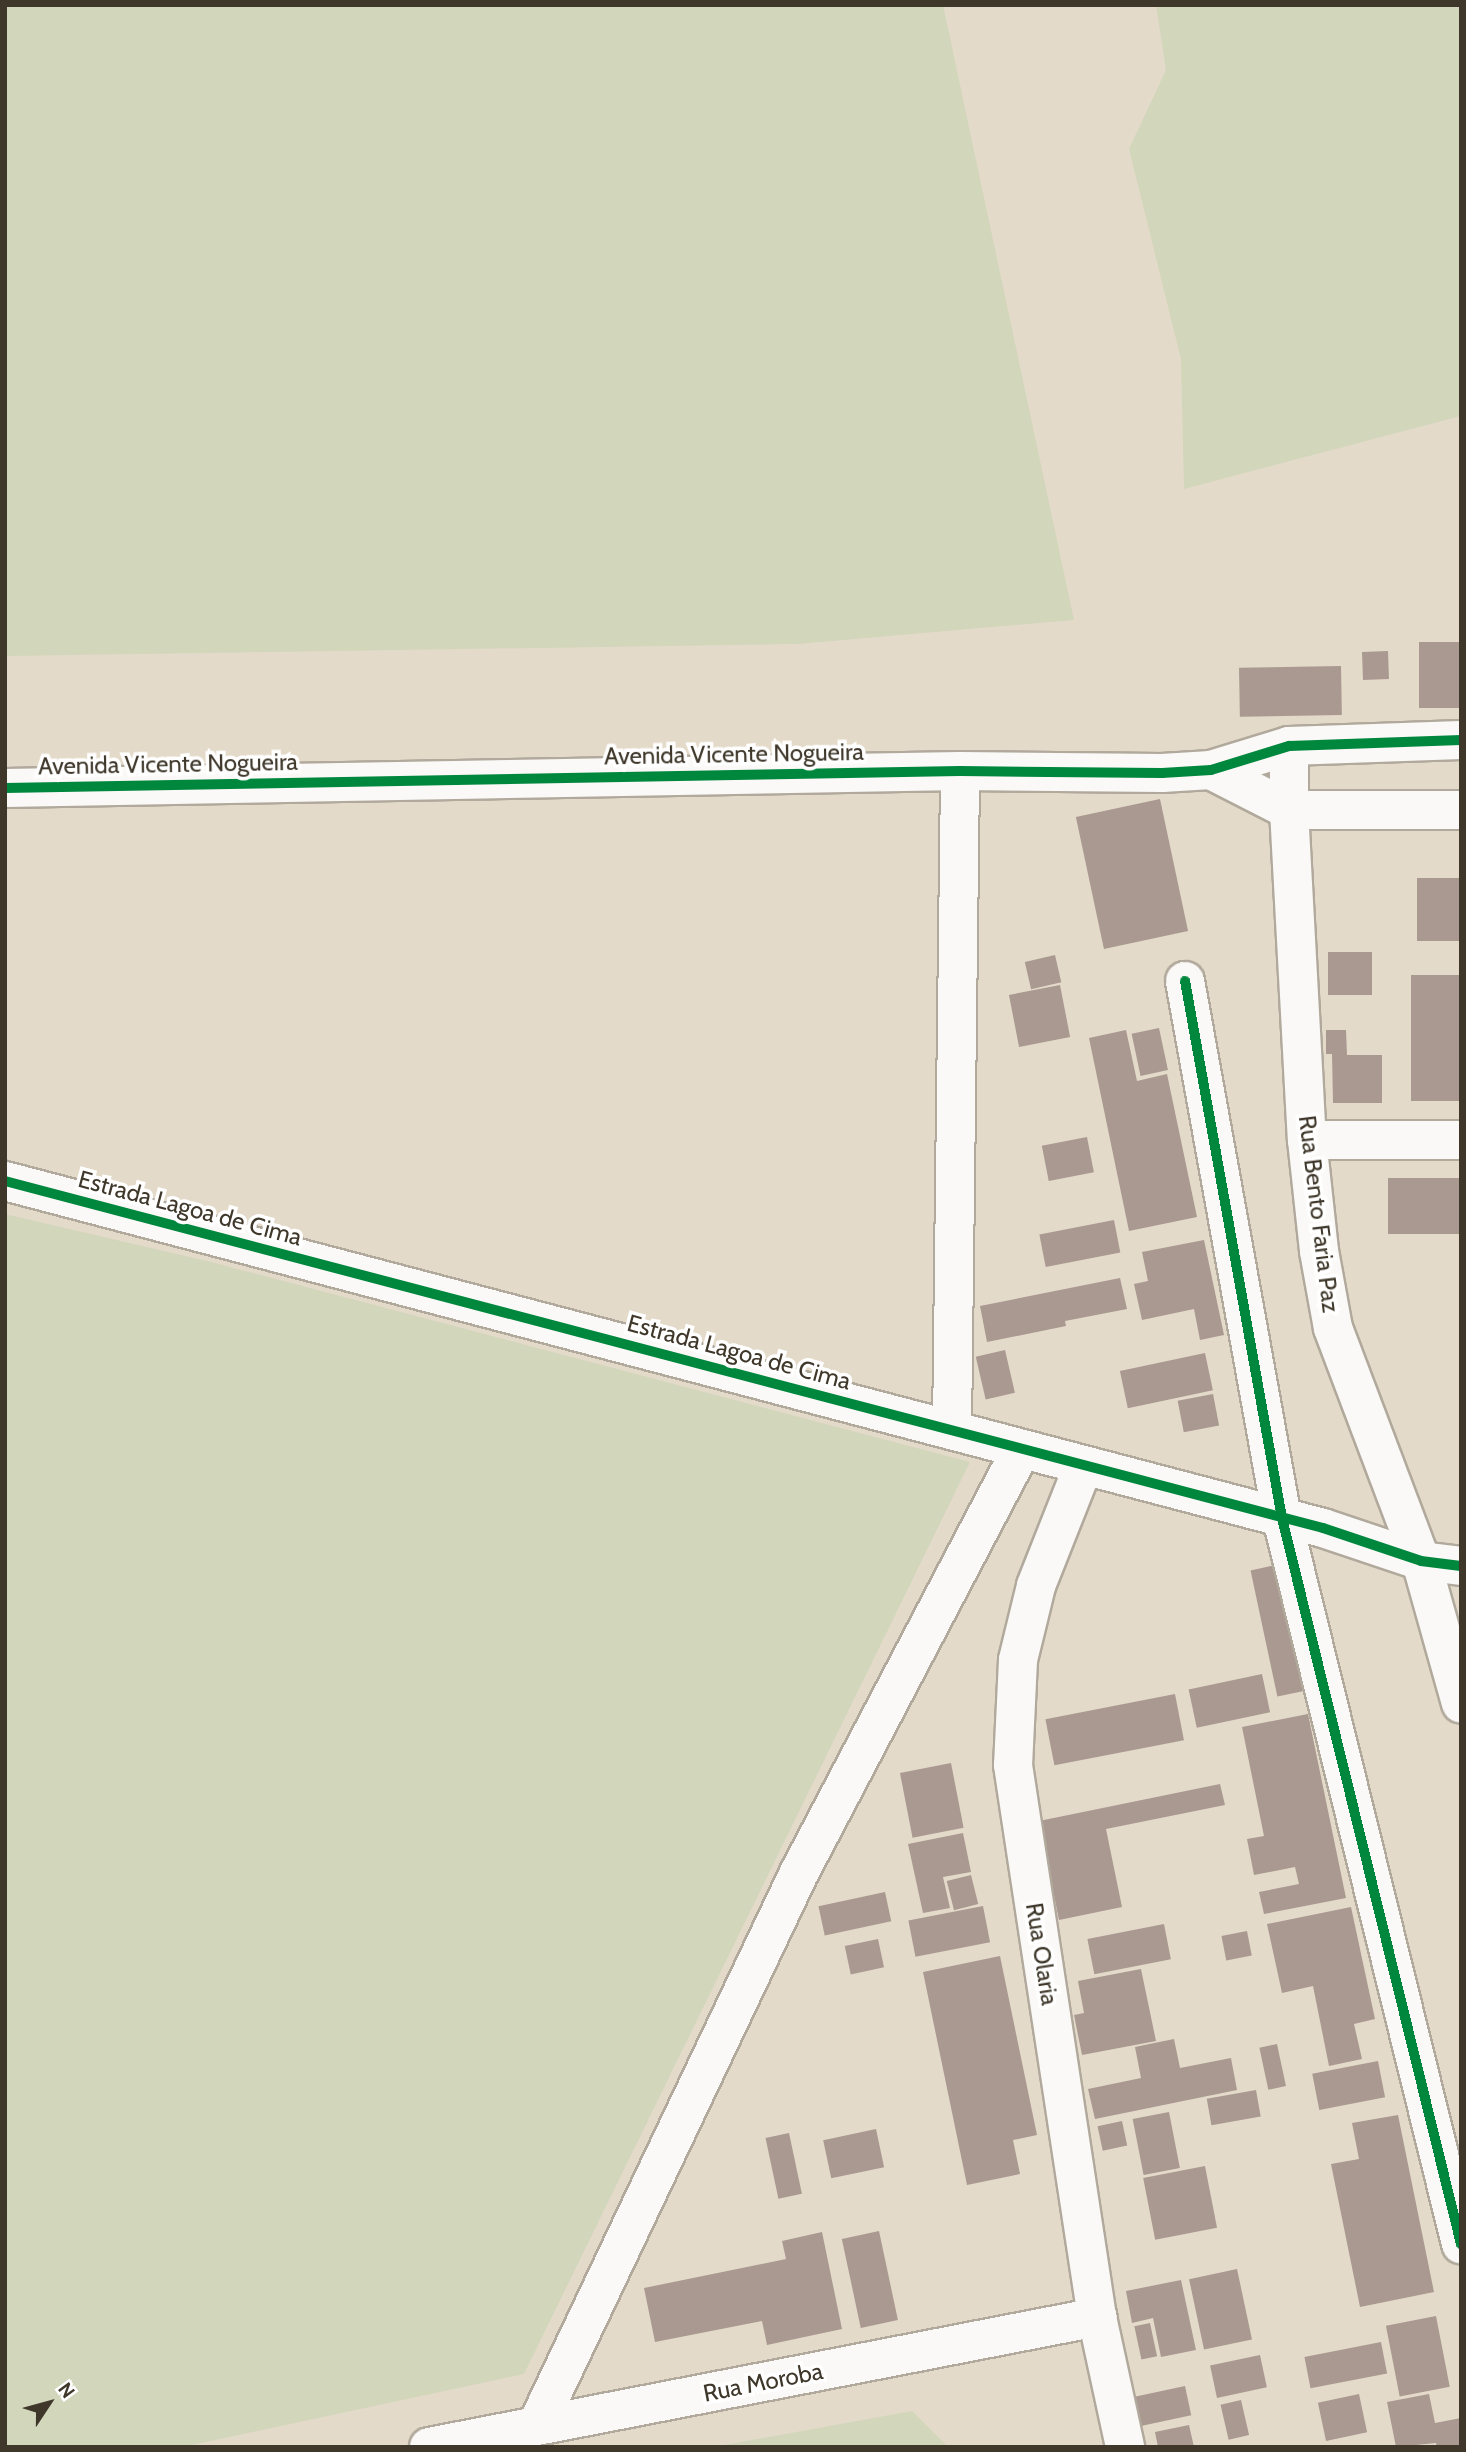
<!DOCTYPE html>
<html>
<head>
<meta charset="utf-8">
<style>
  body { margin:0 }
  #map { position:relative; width:1466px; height:2452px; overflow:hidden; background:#e4dac9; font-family:Cabin,sans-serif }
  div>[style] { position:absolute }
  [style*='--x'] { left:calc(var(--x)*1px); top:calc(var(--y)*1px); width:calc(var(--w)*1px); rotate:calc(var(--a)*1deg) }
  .green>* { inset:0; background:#d2d6bb }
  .building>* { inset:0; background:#a99991; transform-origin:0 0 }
  .roads { filter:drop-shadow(2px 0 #b0a99c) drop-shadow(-2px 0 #b0a99c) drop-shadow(0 2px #b0a99c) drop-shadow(0 -2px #b0a99c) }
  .street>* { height:38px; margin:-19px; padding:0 19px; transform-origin:19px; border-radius:19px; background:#fbf9f7 }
  .secondary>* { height:38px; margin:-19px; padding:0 19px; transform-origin:19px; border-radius:19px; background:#fbf9f7 }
  .cycleway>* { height:10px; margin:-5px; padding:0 5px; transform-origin:5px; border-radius:5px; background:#00873e }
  span { translate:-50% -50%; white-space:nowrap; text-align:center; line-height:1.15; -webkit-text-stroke:7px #fff; paint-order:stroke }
  .street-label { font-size:24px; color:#3e372a }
  .frame { position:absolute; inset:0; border:7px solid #3e372a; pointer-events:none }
  .north { position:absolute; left:14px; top:2368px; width:70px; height:70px; -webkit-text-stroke:5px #fff; paint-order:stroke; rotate:54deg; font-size:19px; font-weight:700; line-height:28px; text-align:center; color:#3e372a }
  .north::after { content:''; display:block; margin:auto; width:24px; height:32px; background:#3e372a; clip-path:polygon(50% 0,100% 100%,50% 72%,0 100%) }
</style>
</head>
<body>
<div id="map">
  <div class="green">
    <i style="clip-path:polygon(5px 5px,943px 5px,1074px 620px,798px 644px,5px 656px)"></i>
    <i style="clip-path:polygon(1156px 5px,1461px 5px,1461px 416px,1184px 489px,1181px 359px,1129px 149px,1166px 70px)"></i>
    <i style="clip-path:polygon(5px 1214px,211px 1262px,970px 1462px,524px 2374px,183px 2447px,5px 2447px)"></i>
    <i style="clip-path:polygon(912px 2411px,948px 2447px,713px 2447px)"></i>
  </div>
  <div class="building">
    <i style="left:1461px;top:642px;width:66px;height:42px;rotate:90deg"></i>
    <i style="left:1388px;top:651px;width:28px;height:26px;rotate:88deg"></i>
    <i style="left:1341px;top:666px;width:49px;height:102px;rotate:89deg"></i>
    <i style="left:1160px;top:799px;width:135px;height:86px;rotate:78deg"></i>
    <i style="left:1417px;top:878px;width:44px;height:63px"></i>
    <i style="left:1328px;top:952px;width:44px;height:43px"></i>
    <i style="left:1055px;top:955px;width:28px;height:31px;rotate:77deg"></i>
    <i style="left:1411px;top:975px;width:50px;height:126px"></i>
    <i style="left:1060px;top:985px;width:53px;height:52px;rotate:79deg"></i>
    <i style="left:1159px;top:1028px;width:43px;height:28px;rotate:78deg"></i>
    <i style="clip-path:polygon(1126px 1030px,1137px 1081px,1167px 1074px,1197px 1217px,1129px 1231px,1089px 1038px)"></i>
    <i style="clip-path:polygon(1326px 1030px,1346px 1030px,1347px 1055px,1382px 1055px,1382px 1103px,1333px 1103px,1332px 1054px,1326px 1054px)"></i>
    <i style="left:1087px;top:1137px;width:36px;height:46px;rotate:79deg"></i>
    <i style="left:1388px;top:1178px;width:73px;height:56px"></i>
    <i style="left:1114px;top:1220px;width:33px;height:76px;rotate:79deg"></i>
    <i style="clip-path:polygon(1204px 1240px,1224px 1335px,1200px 1340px,1194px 1309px,1142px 1320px,1134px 1284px,1148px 1281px,1142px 1252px)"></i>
    <i style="clip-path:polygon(1120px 1278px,1127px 1309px,1065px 1321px,1066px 1326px,987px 1342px,980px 1306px)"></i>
    <i style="left:1005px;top:1350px;width:44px;height:30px;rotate:77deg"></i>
    <i style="left:1205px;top:1353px;width:38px;height:87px;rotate:78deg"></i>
    <i style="left:1213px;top:1394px;width:32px;height:36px;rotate:79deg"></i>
    <i style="left:1276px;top:1565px;width:129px;height:26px;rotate:78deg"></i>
    <i style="left:1262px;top:1674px;width:39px;height:75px;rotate:78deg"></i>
    <i style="left:1175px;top:1694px;width:47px;height:132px;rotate:79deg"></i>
    <i style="clip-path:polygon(1308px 1714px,1346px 1898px,1264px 1914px,1259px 1892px,1299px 1884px,1295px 1867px,1254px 1875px,1247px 1839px,1264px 1836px,1242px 1727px)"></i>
    <i style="left:951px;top:1763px;width:66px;height:52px;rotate:79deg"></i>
    <i style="clip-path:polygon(1220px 1784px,1225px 1805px,1106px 1829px,1122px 1907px,1059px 1920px,1039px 1821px)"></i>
    <i style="clip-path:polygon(963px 1833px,971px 1872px,943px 1877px,950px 1908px,923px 1913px,908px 1844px)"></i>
    <i style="left:971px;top:1875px;width:30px;height:25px;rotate:76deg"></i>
    <i style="left:885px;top:1892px;width:30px;height:68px;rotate:78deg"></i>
    <i style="left:983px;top:1906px;width:37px;height:76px;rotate:79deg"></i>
    <i style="clip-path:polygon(1351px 1907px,1375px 2019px,1354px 2024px,1362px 2059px,1329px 2066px,1313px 1986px,1282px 1993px,1267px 1924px)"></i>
    <i style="left:1164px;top:1924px;width:36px;height:78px;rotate:79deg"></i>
    <i style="left:1247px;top:1931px;width:25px;height:26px;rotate:79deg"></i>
    <i style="left:878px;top:1939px;width:29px;height:34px;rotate:78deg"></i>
    <i style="clip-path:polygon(1000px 1956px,1037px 2135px,1013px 2140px,1020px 2174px,967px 2185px,923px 1972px)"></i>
    <i style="clip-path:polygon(1141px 1969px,1156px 2041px,1082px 2055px,1074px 2015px,1084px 2013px,1078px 1981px)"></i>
    <i style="clip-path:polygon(1174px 2039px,1180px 2068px,1231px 2058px,1237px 2090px,1095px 2119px,1088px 2089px,1141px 2078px,1135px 2047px)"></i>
    <i style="left:1277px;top:2044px;width:43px;height:18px;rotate:78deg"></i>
    <i style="left:1378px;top:2061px;width:37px;height:67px;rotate:79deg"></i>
    <i style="left:1256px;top:2090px;width:27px;height:50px;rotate:80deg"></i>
    <i style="left:1169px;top:2112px;width:57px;height:37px;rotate:79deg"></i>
    <i style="clip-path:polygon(1398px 2115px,1434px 2292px,1360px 2307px,1331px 2164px,1359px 2159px,1352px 2123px)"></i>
    <i style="left:1122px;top:2121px;width:25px;height:25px;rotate:78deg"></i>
    <i style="left:876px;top:2129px;width:39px;height:54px;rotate:78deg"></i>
    <i style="left:789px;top:2133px;width:62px;height:24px;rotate:78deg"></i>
    <i style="left:1205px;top:2166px;width:63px;height:63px;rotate:79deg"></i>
    <i style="left:879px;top:2231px;width:91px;height:38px;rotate:78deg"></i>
    <i style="clip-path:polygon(822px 2232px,842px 2329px,767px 2345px,762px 2321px,655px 2342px,644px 2288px,786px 2259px,782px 2241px)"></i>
    <i style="left:1237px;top:2269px;width:72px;height:49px;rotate:78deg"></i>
    <i style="clip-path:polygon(1181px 2280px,1196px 2350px,1161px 2357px,1153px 2318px,1132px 2323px,1126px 2291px)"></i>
    <i style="left:1436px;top:2316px;width:72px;height:51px;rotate:79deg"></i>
    <i style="left:1150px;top:2323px;width:34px;height:16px;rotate:78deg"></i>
    <i style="left:1381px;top:2342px;width:32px;height:78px;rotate:79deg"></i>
    <i style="left:1260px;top:2355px;width:33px;height:51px;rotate:78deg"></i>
    <i style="left:1185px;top:2386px;width:30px;height:55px;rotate:78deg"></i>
    <i style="left:1359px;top:2394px;width:39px;height:42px;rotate:78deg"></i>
    <i style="clip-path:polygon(1429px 2394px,1435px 2423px,1461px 2418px,1461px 2447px,1437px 2447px,1436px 2443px,1396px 2447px,1387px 2402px)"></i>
    <i style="left:1241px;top:2400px;width:36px;height:21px;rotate:77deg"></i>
    <i style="clip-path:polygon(1189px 2425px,1194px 2447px,1158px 2447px,1155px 2432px)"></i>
  </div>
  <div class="roads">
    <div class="street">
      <i style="--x:1289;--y:746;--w:64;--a:90"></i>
      <i style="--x:1289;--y:810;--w:330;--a:86.9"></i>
      <i style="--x:1307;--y:1140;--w:112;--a:83.8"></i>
      <i style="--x:1319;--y:1251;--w:78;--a:79.7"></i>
      <i style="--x:1333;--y:1328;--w:249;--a:69.3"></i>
      <i style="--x:1421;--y:1561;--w:148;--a:74.3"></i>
      <i style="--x:1185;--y:981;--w:546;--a:79.76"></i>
      <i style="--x:1282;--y:1518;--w:748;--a:76.15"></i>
      <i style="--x:1307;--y:1140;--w:154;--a:0"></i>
      <i style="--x:5;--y:1181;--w:1363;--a:14.75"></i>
      <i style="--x:1323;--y:1528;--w:103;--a:18.6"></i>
      <i style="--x:1421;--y:1561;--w:40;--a:7.1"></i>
      <i style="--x:952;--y:1430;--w:659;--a:-89.3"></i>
      <i style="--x:1083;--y:1467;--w:128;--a:111.6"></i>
      <i style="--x:1036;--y:1586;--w:76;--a:103.7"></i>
      <i style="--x:1018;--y:1660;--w:105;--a:92.7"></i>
      <i style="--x:1013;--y:1765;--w:558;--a:81.35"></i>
      <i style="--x:1097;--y:2317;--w:133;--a:77.8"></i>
      <i style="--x:537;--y:2425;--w:611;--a:-64.61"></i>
      <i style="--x:799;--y:1873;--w:477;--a:-62.3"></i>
      <i style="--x:429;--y:2447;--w:681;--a:-11.01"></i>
    </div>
    <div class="secondary">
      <i style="--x:1211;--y:770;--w:88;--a:27.1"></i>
      <i style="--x:1289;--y:810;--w:172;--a:0"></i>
      <i style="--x:5;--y:788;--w:955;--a:-1.02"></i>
      <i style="--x:960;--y:771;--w:202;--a:0.6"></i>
      <i style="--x:1162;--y:773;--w:49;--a:-3.5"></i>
      <i style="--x:1211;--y:770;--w:82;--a:-17.1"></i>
      <i style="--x:1289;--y:746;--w:172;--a:-2"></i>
    </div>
  </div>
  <div class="cycleway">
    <i style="--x:5;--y:788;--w:955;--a:-1.02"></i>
    <i style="--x:960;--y:771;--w:202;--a:0.6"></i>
    <i style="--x:1162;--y:773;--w:49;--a:-3.5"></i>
    <i style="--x:1211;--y:770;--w:82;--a:-17.1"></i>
    <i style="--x:1289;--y:746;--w:172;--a:-2"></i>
    <i style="--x:1185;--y:981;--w:546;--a:79.76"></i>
    <i style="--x:1282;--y:1518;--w:748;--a:76.15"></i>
    <i style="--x:5;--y:1181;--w:1363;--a:14.75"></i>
    <i style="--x:1323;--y:1528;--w:103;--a:18.6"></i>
    <i style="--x:1421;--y:1561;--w:40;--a:7.1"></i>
  </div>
  <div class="street-label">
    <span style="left:734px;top:754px;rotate:-1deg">Avenida Vicente Nogueira</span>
    <span style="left:168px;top:764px;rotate:-1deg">Avenida Vicente Nogueira</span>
    <span style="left:190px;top:1208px;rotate:15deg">Estrada Lagoa de Cima</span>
    <span style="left:1319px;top:1214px;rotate:83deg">Rua Bento Faria Paz</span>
    <span style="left:739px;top:1352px;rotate:15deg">Estrada Lagoa de Cima</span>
    <span style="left:1042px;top:1954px;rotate:81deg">Rua Olaria</span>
    <span style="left:763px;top:2382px;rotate:-11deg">Rua Moroba</span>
  </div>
  <div class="frame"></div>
  <div class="north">N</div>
</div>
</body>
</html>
